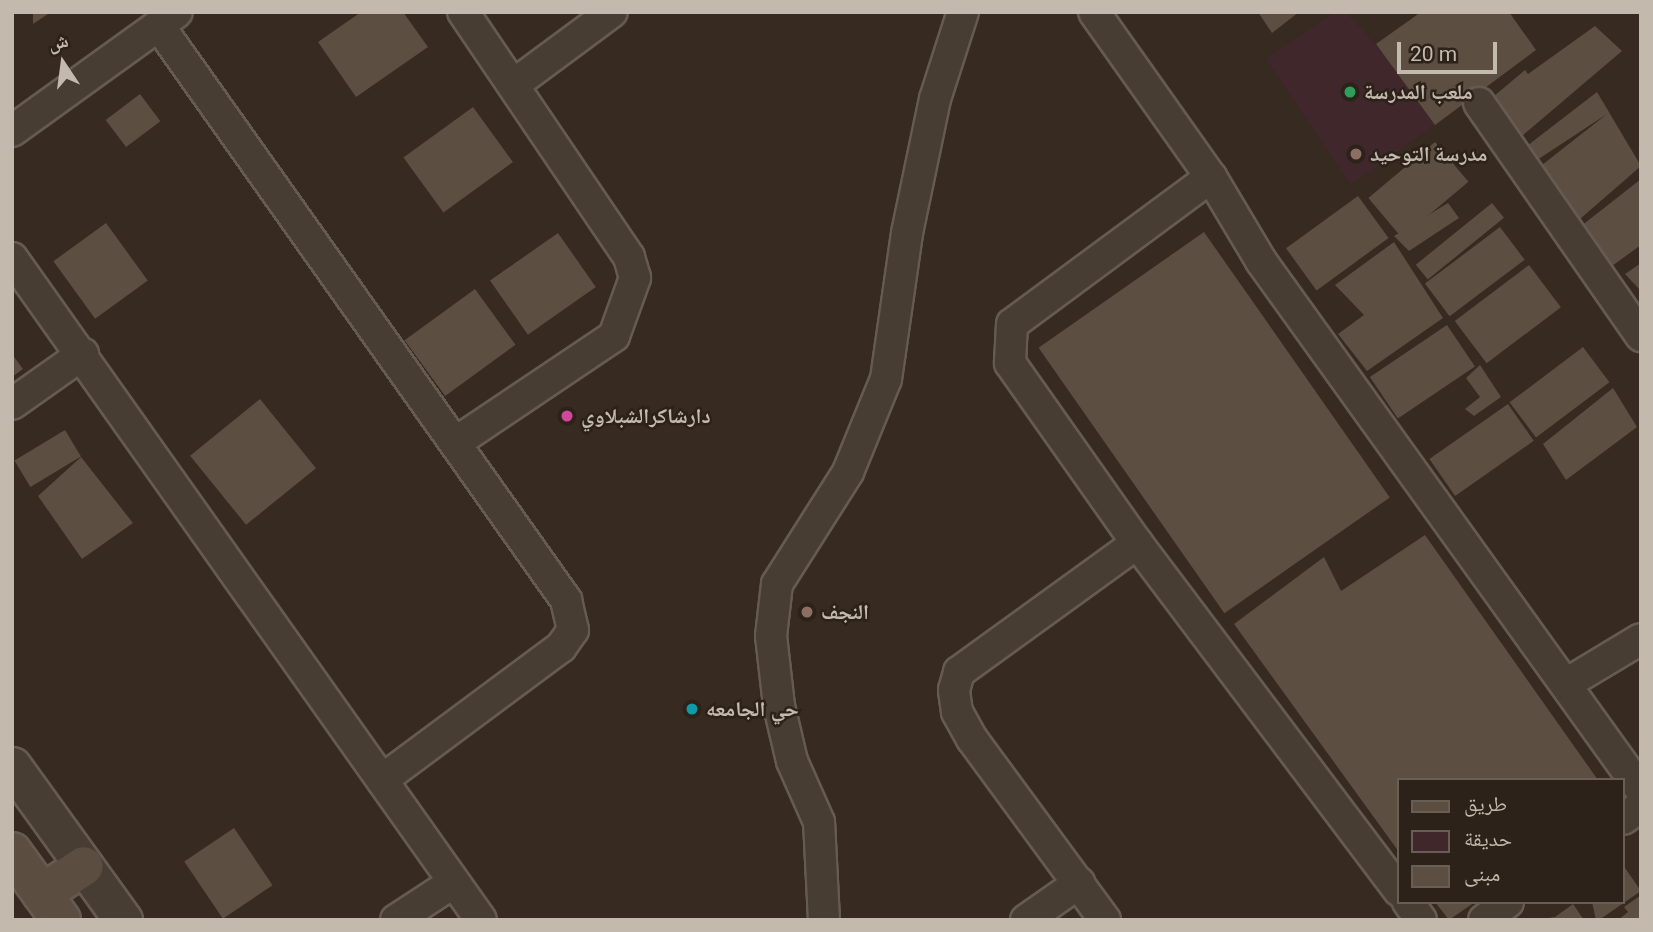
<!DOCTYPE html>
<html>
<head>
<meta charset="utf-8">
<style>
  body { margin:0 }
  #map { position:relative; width:1653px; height:932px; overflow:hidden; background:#372a20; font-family:Roboto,"Noto Naskh Arabic",sans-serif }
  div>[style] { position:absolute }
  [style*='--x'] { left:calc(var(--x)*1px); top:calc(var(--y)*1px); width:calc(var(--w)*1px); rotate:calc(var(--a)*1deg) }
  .green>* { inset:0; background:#3f272b }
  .building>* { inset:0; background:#5c4e40; transform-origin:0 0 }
  .roads { filter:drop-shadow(2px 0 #655b51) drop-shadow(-2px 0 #655b51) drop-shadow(0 2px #655b51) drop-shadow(0 -2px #655b51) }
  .minor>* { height:30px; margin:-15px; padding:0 15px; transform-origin:15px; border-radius:15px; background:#473d33 }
  .tertiary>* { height:37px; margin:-18.5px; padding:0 18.5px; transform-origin:18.5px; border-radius:18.5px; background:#473d33 }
  .secondary>* { height:38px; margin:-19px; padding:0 19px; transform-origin:19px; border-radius:19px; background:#5b4e41 }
  .dots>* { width:19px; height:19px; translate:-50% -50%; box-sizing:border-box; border:4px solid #2c2219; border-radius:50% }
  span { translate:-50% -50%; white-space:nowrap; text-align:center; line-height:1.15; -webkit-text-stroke:5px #2c2219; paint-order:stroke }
  .poi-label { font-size:21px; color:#c4b9ad; font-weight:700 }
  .left { translate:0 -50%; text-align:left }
  .frame { position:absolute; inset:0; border:14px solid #c4b9ad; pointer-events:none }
  .legend { position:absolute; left:1397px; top:778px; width:228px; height:126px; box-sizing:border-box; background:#2c2219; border:2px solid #695e54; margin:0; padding:9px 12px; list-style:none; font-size:21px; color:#c4b9ad }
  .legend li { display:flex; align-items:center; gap:14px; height:35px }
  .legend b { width:35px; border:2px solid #695e54 }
  .north { position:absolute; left:28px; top:28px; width:70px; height:70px; -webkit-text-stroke:5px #2c2219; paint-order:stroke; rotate:347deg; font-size:19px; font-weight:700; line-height:28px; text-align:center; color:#c4b9ad }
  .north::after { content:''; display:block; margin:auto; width:24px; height:32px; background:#c4b9ad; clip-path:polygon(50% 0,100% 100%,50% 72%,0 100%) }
  .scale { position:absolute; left:1397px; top:42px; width:100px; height:32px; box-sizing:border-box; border:4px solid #c4b9ad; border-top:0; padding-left:9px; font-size:21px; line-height:24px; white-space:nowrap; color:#c4b9ad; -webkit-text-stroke:5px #2c2219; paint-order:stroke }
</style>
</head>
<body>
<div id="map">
  <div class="green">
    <i style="clip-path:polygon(1334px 12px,1346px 12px,1376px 44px,1435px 125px,1351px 185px,1266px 59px)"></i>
  </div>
  <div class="building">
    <i style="clip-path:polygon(33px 12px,51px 12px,33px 24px)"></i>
    <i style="clip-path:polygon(361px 12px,403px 12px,428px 47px,356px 97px,318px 42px)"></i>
    <i style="clip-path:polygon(1258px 12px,1299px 12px,1272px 33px)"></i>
    <i style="clip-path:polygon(1421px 12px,1509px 12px,1536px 50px,1435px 125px,1376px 44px)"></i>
    <i style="clip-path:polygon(1595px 26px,1622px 51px,1515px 142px,1487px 102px,1525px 70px,1528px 74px)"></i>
    <i style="clip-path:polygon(1597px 92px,1641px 166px,1580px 219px,1542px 165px,1607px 114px,1537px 160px,1523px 149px)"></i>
    <i style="left:140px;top:94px;width:34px;height:43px;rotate:53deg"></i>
    <i style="left:473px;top:107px;width:68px;height:86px;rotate:54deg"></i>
    <i style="left:1435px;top:142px;width:52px;height:87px;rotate:50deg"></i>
    <i style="clip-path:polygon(1641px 179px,1641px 245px,1605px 271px,1576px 230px)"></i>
    <i style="left:1358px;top:196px;width:52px;height:89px;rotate:54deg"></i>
    <i style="clip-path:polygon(1448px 203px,1459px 218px,1409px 251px,1394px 236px)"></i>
    <i style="left:1492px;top:203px;width:19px;height:98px;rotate:51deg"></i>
    <i style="left:106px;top:223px;width:71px;height:65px;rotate:54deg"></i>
    <i style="left:1500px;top:227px;width:41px;height:94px;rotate:53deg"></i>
    <i style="left:1204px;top:232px;width:324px;height:202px;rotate:55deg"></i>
    <i style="left:558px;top:233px;width:66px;height:83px;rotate:55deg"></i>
    <i style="clip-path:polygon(1394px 242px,1443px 318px,1367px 371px,1338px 334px,1364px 315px,1335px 285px)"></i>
    <i style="clip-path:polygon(1641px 263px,1641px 291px,1625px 274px)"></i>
    <i style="left:1529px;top:265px;width:53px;height:93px;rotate:53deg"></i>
    <i style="left:475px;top:289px;width:69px;height:87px;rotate:54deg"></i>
    <i style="left:1447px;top:325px;width:50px;height:93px;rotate:56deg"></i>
    <i style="left:1583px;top:347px;width:44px;height:92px;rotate:53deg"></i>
    <i style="clip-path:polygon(12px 354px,23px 369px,12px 377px)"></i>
    <i style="clip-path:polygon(1480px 365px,1501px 397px,1474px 416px,1465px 409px,1480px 397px,1466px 378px)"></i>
    <i style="clip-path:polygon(1613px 388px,1637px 427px,1566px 480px,1543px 444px)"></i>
    <i style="left:260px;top:399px;width:89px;height:90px;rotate:51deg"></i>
    <i style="left:1508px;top:404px;width:45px;height:96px;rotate:55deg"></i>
    <i style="left:65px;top:430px;width:31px;height:59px;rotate:59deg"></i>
    <i style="clip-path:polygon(81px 457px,133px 523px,82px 559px,38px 496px)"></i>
    <i style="clip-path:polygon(1425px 535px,1598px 780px,1399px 780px,1399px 852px,1234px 624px,1324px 557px,1341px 591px)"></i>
    <i style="left:234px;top:828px;width:69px;height:60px;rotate:56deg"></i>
    <i style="clip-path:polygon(1623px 865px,1641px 891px,1599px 920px,1596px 920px,1592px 902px,1623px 902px)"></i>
    <i style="clip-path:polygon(1641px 895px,1641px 920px,1618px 920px,1628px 912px,1624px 907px)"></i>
    <i style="clip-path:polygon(1435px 902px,1475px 902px,1449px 920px)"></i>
    <i style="clip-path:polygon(1573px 904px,1584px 920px,1535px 920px,1555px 917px)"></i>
  </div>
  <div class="roads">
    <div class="minor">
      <i style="--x:1094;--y:12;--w:202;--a:54.7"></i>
      <i style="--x:1211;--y:177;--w:98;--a:59.2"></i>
      <i style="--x:1261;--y:261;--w:651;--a:54.31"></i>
      <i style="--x:159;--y:26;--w:704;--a:54.66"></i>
      <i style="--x:566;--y:600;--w:31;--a:77"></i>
      <i style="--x:573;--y:630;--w:21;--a:125"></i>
      <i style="--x:561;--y:647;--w:223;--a:143.4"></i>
      <i style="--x:516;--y:83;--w:119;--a:-36.5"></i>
      <i style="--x:1479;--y:103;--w:284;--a:55.2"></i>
      <i style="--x:12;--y:131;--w:203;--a:-35.8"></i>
      <i style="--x:1211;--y:177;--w:247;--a:143.5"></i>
      <i style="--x:1012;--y:324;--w:39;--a:93"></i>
      <i style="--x:1010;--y:363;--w:220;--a:54.8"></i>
      <i style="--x:1137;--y:543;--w:436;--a:53"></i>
      <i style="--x:12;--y:258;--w:811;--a:54.68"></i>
      <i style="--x:12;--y:404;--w:87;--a:-35.2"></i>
      <i style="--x:458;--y:441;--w:188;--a:-33.9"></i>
      <i style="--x:614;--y:336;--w:62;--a:-70.1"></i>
      <i style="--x:635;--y:278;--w:22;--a:-106"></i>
      <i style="--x:629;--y:257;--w:296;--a:-124.1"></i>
      <i style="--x:1566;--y:684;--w:87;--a:-31"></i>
      <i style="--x:1623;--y:819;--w:22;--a:-36"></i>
      <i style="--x:1408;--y:902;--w:22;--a:54"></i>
      <i style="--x:396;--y:920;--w:69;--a:-33.2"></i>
      <i style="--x:824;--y:920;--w:98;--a:-92.9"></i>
      <i style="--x:819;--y:822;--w:67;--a:-113.9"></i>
      <i style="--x:792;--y:761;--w:57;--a:-103.3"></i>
      <i style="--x:779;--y:706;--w:70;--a:-96.5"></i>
      <i style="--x:771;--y:636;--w:52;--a:-83.4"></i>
      <i style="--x:777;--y:584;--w:133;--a:-57.6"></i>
      <i style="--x:848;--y:472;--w:100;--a:-67.8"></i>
      <i style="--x:886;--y:379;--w:148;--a:-81.8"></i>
      <i style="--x:907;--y:233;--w:137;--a:-78.2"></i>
      <i style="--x:935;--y:99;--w:91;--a:-72.2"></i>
      <i style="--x:1026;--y:920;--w:65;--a:-34.9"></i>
      <i style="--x:1105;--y:920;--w:225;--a:-126.3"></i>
      <i style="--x:972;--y:739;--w:31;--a:-119"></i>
      <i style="--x:957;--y:712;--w:22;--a:-98"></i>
      <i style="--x:954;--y:690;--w:19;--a:-74"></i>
      <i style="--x:959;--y:672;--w:220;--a:-35.9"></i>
      <i style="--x:1484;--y:920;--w:30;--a:-37"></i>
    </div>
    <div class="tertiary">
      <i style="--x:12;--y:766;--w:190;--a:54.2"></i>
    </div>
    <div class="secondary">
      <i style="--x:12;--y:852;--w:84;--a:54.2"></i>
      <i style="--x:42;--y:894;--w:50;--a:-33.7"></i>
    </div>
  </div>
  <div class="dots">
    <i style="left:1350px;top:92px;background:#2e9e5b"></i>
    <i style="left:1356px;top:154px;background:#8d6e63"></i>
    <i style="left:567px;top:416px;background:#d1479c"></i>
    <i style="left:807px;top:612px;background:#8d6e63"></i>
    <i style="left:692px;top:709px;background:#0f9aa8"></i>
  </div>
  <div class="poi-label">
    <span class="left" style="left:1364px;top:92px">ملعب المدرسة</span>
    <span class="left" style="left:1370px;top:154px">مدرسة التوحيد</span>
    <span class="left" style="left:581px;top:416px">دارشاكرالشبلاوي</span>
    <span class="left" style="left:821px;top:612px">النجف</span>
    <span class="left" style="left:706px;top:709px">حي الجامعه</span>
  </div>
  <div class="frame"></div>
  <ul class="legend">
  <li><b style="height:9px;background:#5b4e41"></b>طريق</li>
  <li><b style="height:19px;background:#3f272b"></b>حديقة</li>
  <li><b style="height:19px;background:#5c4e40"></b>مبنى</li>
  </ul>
  <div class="north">ش</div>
  <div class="scale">20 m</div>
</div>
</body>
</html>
